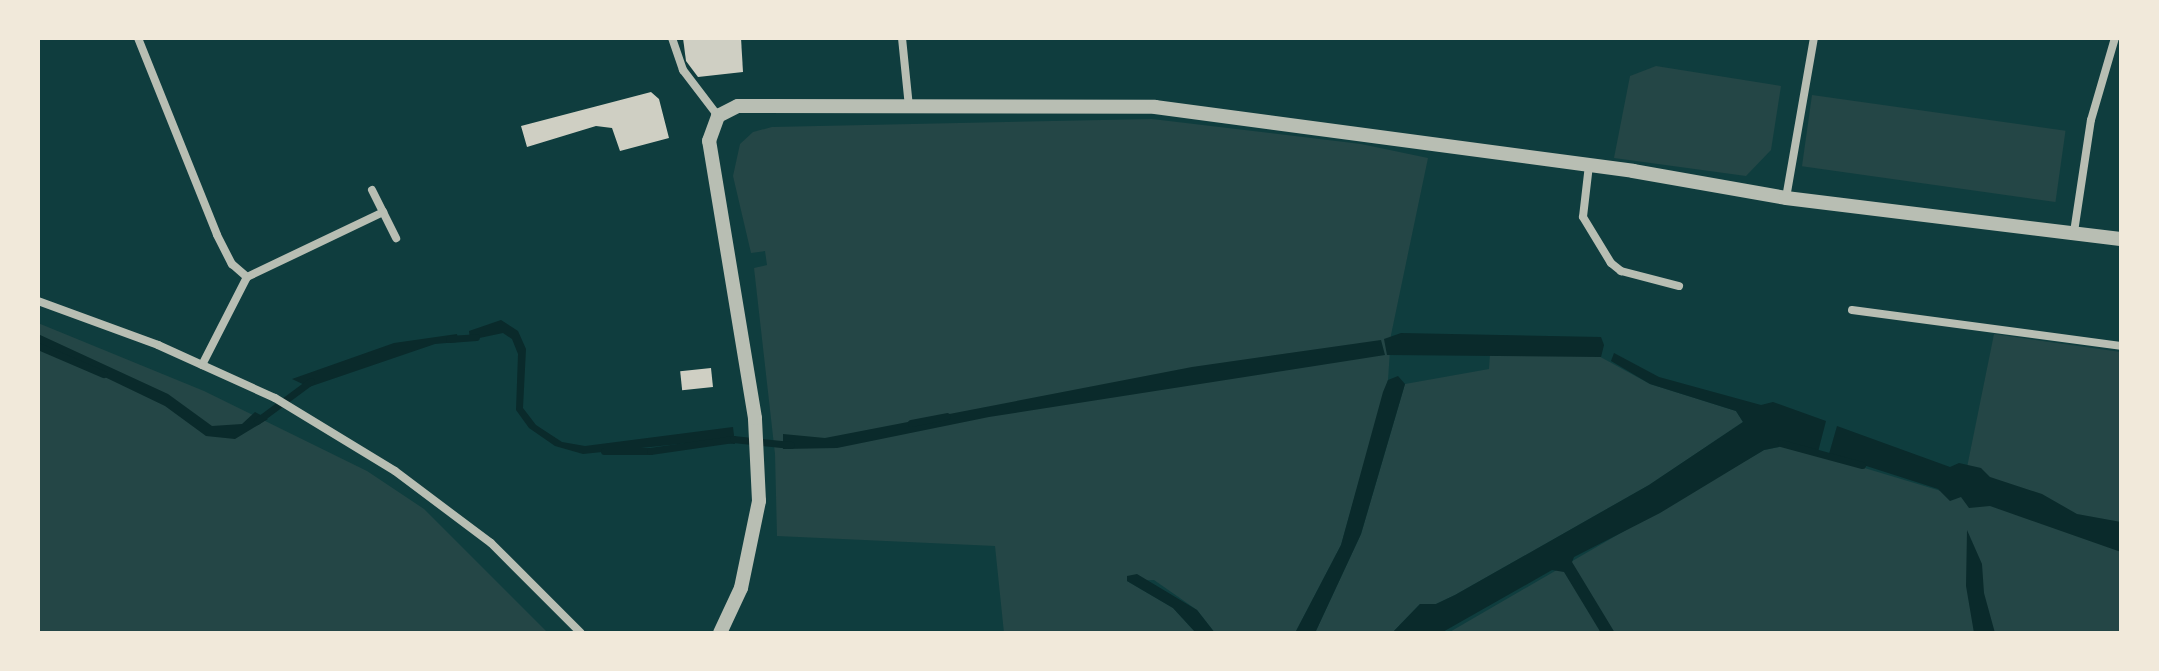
<!DOCTYPE html>
<html>
<head>
<meta charset="utf-8">
<style>
  body { margin:0 }
  #map { position:relative; width:2159px; height:671px; overflow:hidden; background:#0f3d3e; font-family:"Open Sans",sans-serif }
  div>[style] { position:absolute }
  [style*='--x'] { left:calc(var(--x)*1px); top:calc(var(--y)*1px); width:calc(var(--w)*1px); rotate:calc(var(--a)*1deg) }
  .green>* { inset:0; background:#244646; transform-origin:0 0 }
  .water>* { inset:0; background:#0a2a2b }
  .stream>* { height:7px; margin:-3.5px; padding:0 3.5px; transform-origin:3.5px; border-radius:3.5px; background:#0a2a2b }
  .building>* { inset:0; background:#cfcfc3; transform-origin:0 0 }
  .minor>* { height:8px; margin:-4px; padding:0 4px; transform-origin:4px; border-radius:4px; background:#b8beb3 }
  .tertiary>* { height:14px; margin:-7px; padding:0 7px; transform-origin:7px; border-radius:7px; background:#b8beb3 }
  span { translate:-50% -50%; white-space:nowrap; text-align:center; line-height:1.15; -webkit-text-stroke:8px #f1e9da; paint-order:stroke }
  .frame { position:absolute; inset:0; border:40px solid #f1e9da; pointer-events:none }
</style>
</head>
<body>
<div id="map">
  <div class="green">
    <i style="clip-path:polygon(1656px 66px,1781px 86px,1771px 150px,1746px 176px,1614px 158px,1630px 76px)"></i>
    <i style="left:1812px;top:95px;width:256px;height:72px;rotate:8deg"></i>
    <i style="clip-path:polygon(1152px 119px,1361px 144px,1428px 158px,1391px 335px,1388px 380px,1341px 545px,1295px 633px,1215px 633px,1197px 610px,1154px 580px,1127px 581px,1173px 608px,1196px 633px,1004px 633px,995px 546px,777px 536px,775px 454px,754px 268px,767px 265px,765px 251px,751px 253px,733px 176px,740px 144px,753px 132px,772px 127px)"></i>
    <i style="clip-path:polygon(38px 323px,204px 391px,367px 471px,424px 509px,548px 633px,38px 633px)"></i>
    <i style="clip-path:polygon(1994px 334px,2121px 352px,2121px 633px,1448px 633px,1764px 450px,1788px 445px,1961px 497px)"></i>
    <i style="clip-path:polygon(1490px 354px,1595px 354px,1650px 384px,1736px 411px,1743px 422px,1649px 485px,1455px 595px,1436px 604px,1420px 604px,1392px 633px,1315px 633px,1361px 534px,1405px 384px,1489px 369px)"></i>
  </div>
  <div class="water">
    <i style="clip-path:polygon(501px 320px,518px 331px,526px 349px,523px 408px,536px 425px,562px 442px,585px 446px,733px 427px,735px 444px,708px 441px,583px 454px,555px 446px,529px 428px,516px 410px,518px 354px,512px 339px,503px 333px,470px 340px,469px 331px)"></i>
    <i style="clip-path:polygon(1401px 333px,1601px 337px,1604px 345px,1601px 357px,1387px 355px,1384px 339px)"></i>
    <i style="clip-path:polygon(38px 334px,168px 394px,212px 426px,242px 424px,255px 412px,268px 419px,235px 439px,206px 436px,165px 406px,38px 345px)"></i>
    <i style="clip-path:polygon(457px 334px,458px 342px,435px 344px,309px 387px,292px 379px,394px 343px)"></i>
    <i style="clip-path:polygon(1381px 340px,1385px 355px,989px 417px,837px 448px,783px 449px,783px 434px,825px 438px,1192px 367px)"></i>
    <i style="clip-path:polygon(1614px 353px,1659px 377px,1761px 405px,1773px 402px,1826px 421px,1818px 452px,1788px 445px,1764px 450px,1660px 513px,1574px 557px,1572px 562px,1615px 633px,1601px 633px,1564px 572px,1552px 570px,1441px 633px,1392px 633px,1420px 604px,1436px 604px,1455px 595px,1649px 485px,1743px 422px,1736px 411px,1650px 384px,1611px 361px)"></i>
    <i style="clip-path:polygon(1398px 376px,1405px 384px,1361px 534px,1315px 633px,1295px 633px,1341px 545px,1383px 392px,1388px 380px)"></i>
    <i style="clip-path:polygon(1837px 426px,1950px 467px,1959px 463px,1981px 468px,1990px 477px,2042px 494px,2077px 514px,2121px 522px,2121px 552px,1990px 506px,1969px 508px,1961px 497px,1950px 501px,1938px 489px,1829px 454px)"></i>
    <i style="clip-path:polygon(1967px 530px,1982px 564px,1984px 593px,1995px 633px,1974px 633px,1966px 586px)"></i>
    <i style="clip-path:polygon(1137px 574px,1197px 610px,1215px 633px,1196px 633px,1173px 608px,1127px 581px,1127px 576px)"></i>
  </div>
  <div class="stream">
    <i style="--x:449;--y:339;--w:27;--a:-4"></i>
    <i style="--x:38;--y:346;--w:71;--a:23.3"></i>
    <i style="--x:257;--y:421;--w:67;--a:-36.5"></i>
    <i style="--x:911;--y:423;--w:36;--a:-11"></i>
    <i style="--x:1781;--y:443;--w:84;--a:15.2"></i>
    <i style="--x:604;--y:451;--w:46;--a:0"></i>
    <i style="--x:650;--y:451;--w:84;--a:-8.2"></i>
    <i style="--x:733;--y:439;--w:58;--a:5.9"></i>
  </div>
  <div class="building">
    <i style="clip-path:polygon(683px 38px,741px 38px,743px 72px,698px 77px,686px 61px)"></i>
    <i style="clip-path:polygon(651px 92px,659px 99px,669px 138px,620px 151px,612px 128px,596px 126px,527px 147px,521px 126px)"></i>
    <i style="left:711px;top:368px;width:19px;height:31px;rotate:84deg"></i>
  </div>
  <div class="minor">
    <i style="--x:138;--y:38;--w:212;--a:68.1"></i>
    <i style="--x:217;--y:235;--w:33;--a:63"></i>
    <i style="--x:232;--y:264;--w:20;--a:41"></i>
    <i style="--x:672;--y:38;--w:34;--a:71"></i>
    <i style="--x:683;--y:70;--w:58;--a:52.7"></i>
    <i style="--x:902;--y:38;--w:69;--a:84.2"></i>
    <i style="--x:1589;--y:165;--w:52;--a:96.6"></i>
    <i style="--x:1583;--y:217;--w:54;--a:58.7"></i>
    <i style="--x:1611;--y:263;--w:13;--a:39"></i>
    <i style="--x:1621;--y:271;--w:60;--a:14.5"></i>
    <i style="--x:372;--y:190;--w:54;--a:63.4"></i>
    <i style="--x:1786;--y:198;--w:162;--a:-80.1"></i>
    <i style="--x:2074;--y:232;--w:113;--a:-81.4"></i>
    <i style="--x:2091;--y:120;--w:85;--a:-73.7"></i>
    <i style="--x:38;--y:301;--w:128;--a:20.1"></i>
    <i style="--x:158;--y:345;--w:128;--a:24.4"></i>
    <i style="--x:275;--y:398;--w:140;--a:31.3"></i>
    <i style="--x:395;--y:471;--w:120;--a:36.9"></i>
    <i style="--x:491;--y:543;--w:127;--a:45"></i>
    <i style="--x:1852;--y:310;--w:271;--a:7.6"></i>
    <i style="--x:202;--y:365;--w:99;--a:-62.9"></i>
    <i style="--x:247;--y:277;--w:151;--a:-25.5"></i>
  </div>
  <div class="tertiary">
    <i style="--x:720;--y:633;--w:50;--a:-65"></i>
    <i style="--x:741;--y:588;--w:89;--a:-78.3"></i>
    <i style="--x:759;--y:501;--w:83;--a:-92.8"></i>
    <i style="--x:755;--y:418;--w:281;--a:-99.4"></i>
    <i style="--x:709;--y:141;--w:27;--a:-70"></i>
    <i style="--x:718;--y:116;--w:22;--a:-27"></i>
    <i style="--x:738;--y:106;--w:417;--a:0.1"></i>
    <i style="--x:1155;--y:107;--w:482;--a:7.6"></i>
    <i style="--x:1633;--y:171;--w:155;--a:10"></i>
    <i style="--x:1786;--y:198;--w:337;--a:7"></i>
  </div>
  <div class="frame"></div>
</div>
</body>
</html>
